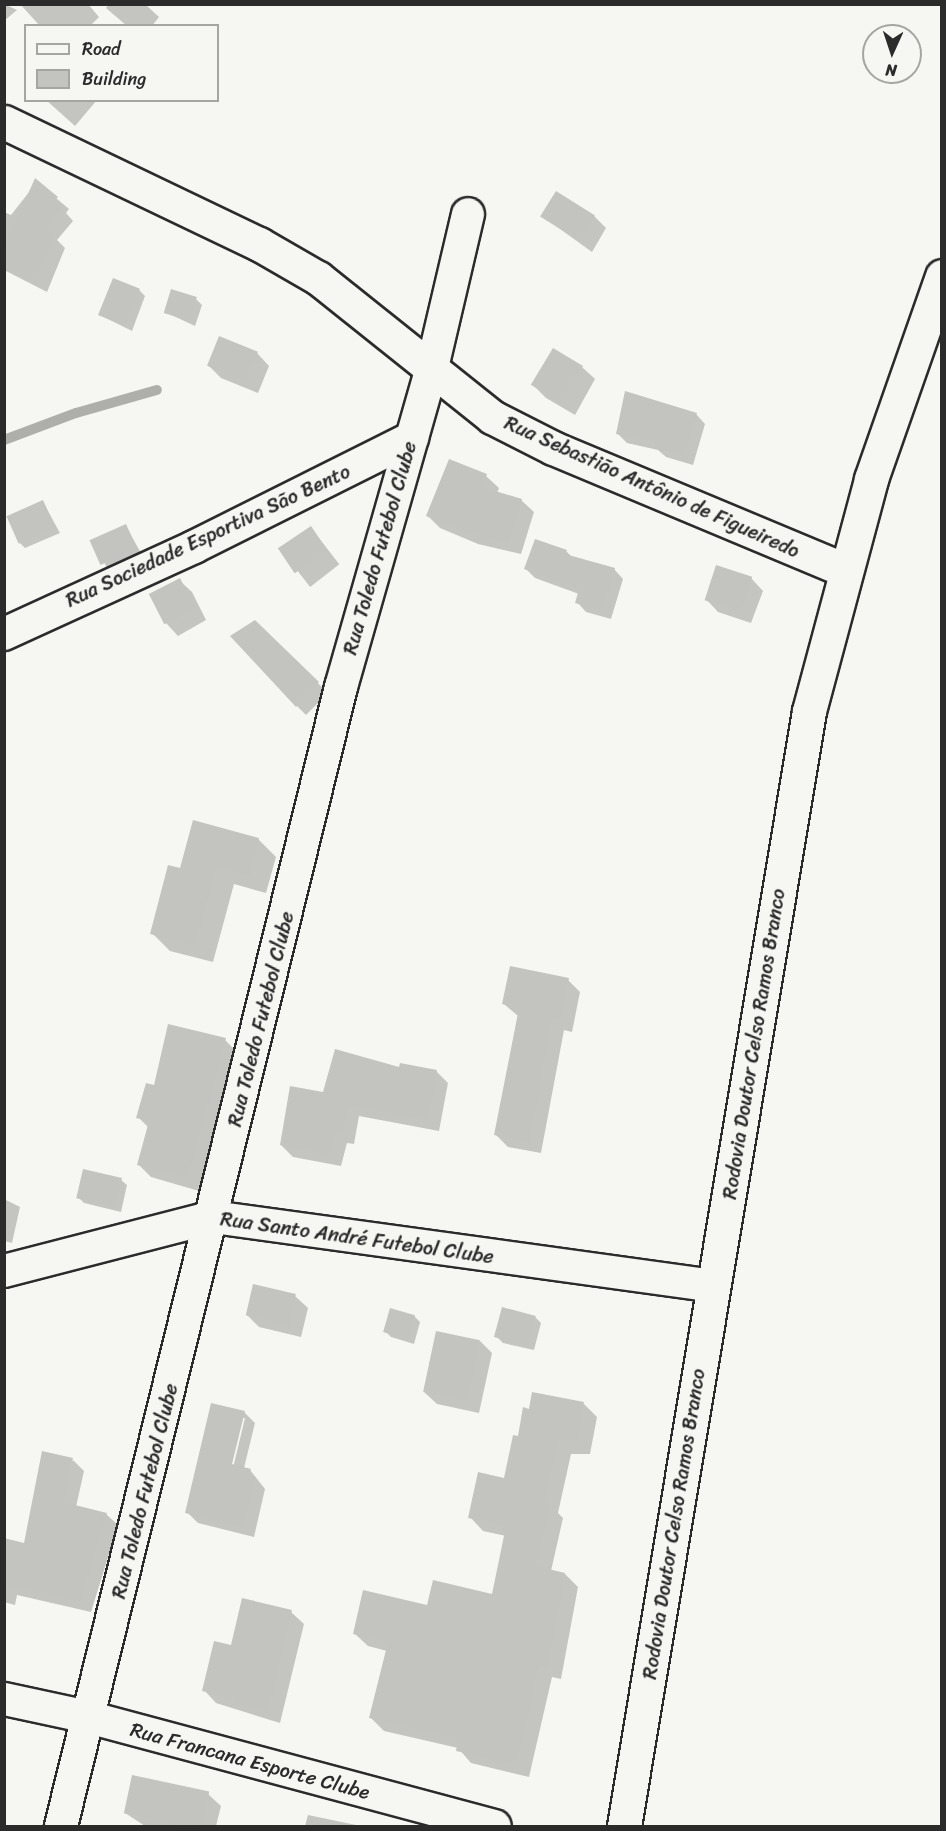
<!DOCTYPE html>
<html>
<head>
<meta charset="utf-8">
<style>
  body { margin:0 }
  #map { position:relative; width:946px; height:1831px; overflow:hidden; background:#f6f6f2; font-family:Sriracha,sans-serif }
  div>[style] { position:absolute }
  [style*='--x'] { left:calc(var(--x)*1px); top:calc(var(--y)*1px); width:calc(var(--w)*1px); rotate:calc(var(--a)*1deg) }
  .shadow>* { inset:0; background:#0003; transform-origin:0 0 }
  .stream>* { height:10px; margin:-5px; padding:0 5px; transform-origin:5px; border-radius:5px; background:#aeaeab }
  .building>* { inset:0; background:#c3c3c0; transform-origin:0 0 }
  .roads { filter:drop-shadow(2px 0 #2b2b2b) drop-shadow(-2px 0 #2b2b2b) drop-shadow(0 2px #2b2b2b) drop-shadow(0 -2px #2b2b2b) }
  .street>* { height:32px; margin:-16px; padding:0 16px; transform-origin:16px; border-radius:16px; background:#f6f6f2 }
  .secondary>* { height:33px; margin:-16.5px; padding:0 16.5px; transform-origin:16.5px; border-radius:16.5px; background:#f6f6f2 }
  span { translate:-50% -50%; white-space:nowrap; text-align:center; line-height:1.15; -webkit-text-stroke:4.5px #f6f6f2; paint-order:stroke }
  .street-label { font-size:20px; color:#2b2b2b }
  .frame { position:absolute; inset:0; border:6px solid #2b2b2b; pointer-events:none }
  .legend { position:absolute; left:24px; top:24px; width:195px; height:78px; box-sizing:border-box; background:#f6f6f2; border:2px solid #a5a5a2; margin:0; padding:8px 10px; list-style:none; font-size:18px; color:#2b2b2b }
  .legend li { display:flex; align-items:center; gap:12px; height:30px }
  .legend b { width:30px; border:2px solid #a5a5a2 }
  .north { position:absolute; left:862px; top:24px; width:60px; height:60px; box-sizing:border-box; background:#f6f6f2; border:2px solid #a5a5a2; border-radius:50%; rotate:183deg; font-size:16px; font-weight:700; line-height:24px; text-align:center; color:#2b2b2b }
  .north::after { content:''; display:block; margin:auto; width:21px; height:27px; background:#2b2b2b; clip-path:polygon(50% 0,100% 100%,50% 72%,0 100%) }
</style>
</head>
<body>
<div id="map">
  <div class="shadow">
    <i style="clip-path:polygon(4px 4px,17px 10px,4px 21px)"></i>
    <i style="clip-path:polygon(20px 4px,88px 4px,99px 17px,90px 26px,40px 26px)"></i>
    <i style="clip-path:polygon(109px 4px,145px 4px,159px 17px,152px 26px,127px 26px,106px 8px)"></i>
    <i style="clip-path:polygon(46px 100px,97px 100px,75px 126px)"></i>
    <i style="clip-path:polygon(37px 182px,69px 209px,66px 213px,73px 221px,57px 240px,65px 248px,47px 292px,4px 270px,4px 212px,11px 215px)"></i>
    <i style="clip-path:polygon(542px 216px,594px 216px,606px 228px,592px 252px)"></i>
    <i style="clip-path:polygon(139px 290px,145px 296px,132px 331px,100px 315px)"></i>
    <i style="clip-path:polygon(196px 299px,202px 305px,195px 326px,165px 312px)"></i>
    <i style="clip-path:polygon(553px 350px,582px 367px,595px 379px,575px 415px,546px 398px,534px 386px)"></i>
    <i style="clip-path:polygon(257px 353px,269px 366px,258px 393px,221px 378px,209px 366px)"></i>
    <i style="clip-path:polygon(696px 414px,705px 424px,693px 465px,666px 457px,658px 450px,627px 443px,617px 433px)"></i>
    <i style="clip-path:polygon(450px 461px,486px 476px,499px 488px,497px 493px,521px 500px,534px 512px,521px 554px,478px 544px,440px 528px,427px 515px)"></i>
    <i style="clip-path:polygon(43px 502px,60px 533px,25px 548px,19px 542px)"></i>
    <i style="clip-path:polygon(126px 526px,142px 555px,109px 571px,92px 541px)"></i>
    <i style="left:311px;top:528px;width:46px;height:37px;rotate:52deg"></i>
    <i style="clip-path:polygon(566px 551px,573px 558px,614px 569px,623px 579px,611px 619px,586px 612px,577px 602px,579px 594px,535px 578px,526px 569px)"></i>
    <i style="clip-path:polygon(751px 578px,763px 591px,751px 623px,718px 612px,706px 599px)"></i>
    <i style="clip-path:polygon(179px 580px,192px 592px,206px 620px,178px 636px,166px 623px)"></i>
    <i style="clip-path:polygon(255px 622px,328px 693px,306px 715px,297px 706px)"></i>
    <i style="clip-path:polygon(258px 839px,276px 857px,266px 893px,234px 884px,213px 962px,170px 951px,152px 933px,181px 870px)"></i>
    <i style="clip-path:polygon(568px 980px,580px 992px,572px 1032px,564px 1030px,541px 1153px,508px 1147px,496px 1135px,518px 1016px,504px 1004px)"></i>
    <i style="clip-path:polygon(225px 1040px,237px 1052px,199px 1191px,151px 1177px,139px 1165px,149px 1128px,138px 1117px,155px 1087px)"></i>
    <i style="clip-path:polygon(400px 1069px,436px 1071px,448px 1083px,439px 1131px,359px 1116px,354px 1144px,347px 1143px,341px 1166px,293px 1157px,281px 1145px,324px 1093px)"></i>
    <i style="clip-path:polygon(121px 1180px,127px 1185px,121px 1212px,84px 1203px,78px 1197px)"></i>
    <i style="clip-path:polygon(4px 1199px,20px 1207px,12px 1243px,4px 1241px)"></i>
    <i style="clip-path:polygon(295px 1296px,308px 1308px,301px 1337px,259px 1327px,247px 1315px)"></i>
    <i style="clip-path:polygon(414px 1316px,420px 1322px,414px 1344px,391px 1337px,385px 1331px)"></i>
    <i style="clip-path:polygon(535px 1317px,541px 1323px,534px 1350px,503px 1343px,497px 1337px)"></i>
    <i style="clip-path:polygon(480px 1341px,492px 1353px,479px 1413px,437px 1404px,424px 1392px)"></i>
    <i style="clip-path:polygon(534px 1394px,584px 1404px,597px 1417px,590px 1454px,571px 1454px,558px 1513px,563px 1518px,551px 1571px,565px 1574px,578px 1587px,561px 1679px,552px 1677px,529px 1777px,471px 1763px,458px 1748px,384px 1731px,371px 1718px,387px 1651px,368px 1646px,354px 1633px,428px 1606px,493px 1596px,506px 1536px,483px 1531px,470px 1517px,505px 1480px)"></i>
    <i style="clip-path:polygon(evenodd,244px 1412px,255px 1423px,244px 1468px,250px 1470px,265px 1489px,254px 1537px,198px 1523px,187px 1512px,244px 1412px,242px 1418px,245px 1418px,232px 1472px,229px 1471px,242px 1418px)"></i>
    <i style="clip-path:polygon(73px 1460px,84px 1471px,76px 1507px,106px 1514px,118px 1525px,91px 1612px,17px 1595px,15px 1605px,4px 1602px,4px 1540px,26px 1544px)"></i>
    <i style="clip-path:polygon(291px 1612px,304px 1624px,280px 1723px,216px 1703px,204px 1690px,232px 1647px)"></i>
    <i style="clip-path:polygon(208px 1794px,221px 1806px,216px 1826px,145px 1826px,125px 1813px)"></i>
    <i style="clip-path:polygon(308px 1815px,356px 1825px,357px 1826px,305px 1826px)"></i>
  </div>
  <div class="stream">
    <i style="--x:4;--y:440;--w:77;--a:-20.6"></i>
    <i style="--x:76;--y:413;--w:84;--a:-15.9"></i>
  </div>
  <div class="building">
    <i style="clip-path:polygon(35px 178px,58px 197px,54px 201px,62px 208px,44px 230px,55px 235px,35px 281px,4px 269px,4px 249px)"></i>
    <i style="left:556px;top:191px;width:46px;height:30px;rotate:32deg"></i>
    <i style="left:113px;top:278px;width:29px;height:40px;rotate:22deg"></i>
    <i style="left:171px;top:289px;width:27px;height:25px;rotate:17deg"></i>
    <i style="left:219px;top:336px;width:42px;height:32px;rotate:22deg"></i>
    <i style="left:553px;top:348px;width:35px;height:43px;rotate:31deg"></i>
    <i style="clip-path:polygon(625px 391px,697px 413px,684px 456px,654px 448px,656px 442px,616px 434px)"></i>
    <i style="clip-path:polygon(449px 459px,487px 474px,482px 487px,522px 499px,509px 543px,464px 532px,426px 516px)"></i>
    <i style="left:43px;top:500px;width:30px;height:40px;rotate:66deg"></i>
    <i style="left:126px;top:524px;width:27px;height:40px;rotate:66deg"></i>
    <i style="left:311px;top:526px;width:30px;height:40px;rotate:56deg"></i>
    <i style="clip-path:polygon(535px 539px,567px 550px,565px 554px,615px 568px,602px 611px,575px 603px,579px 589px,524px 569px)"></i>
    <i style="left:716px;top:565px;width:38px;height:37px;rotate:18deg"></i>
    <i style="left:180px;top:578px;width:34px;height:35px;rotate:63deg"></i>
    <i style="clip-path:polygon(255px 620px,319px 682px,296px 707px,230px 636px)"></i>
    <i style="clip-path:polygon(193px 820px,259px 838px,249px 876px,216px 867px,195px 945px,150px 934px,168px 865px,180px 868px)"></i>
    <i style="clip-path:polygon(510px 966px,569px 978px,560px 1020px,552px 1018px,529px 1142px,494px 1135px,519px 1008px,502px 1004px)"></i>
    <i style="clip-path:polygon(168px 1024px,226px 1038px,187px 1179px,137px 1165px,149px 1121px,136px 1118px,146px 1083px,154px 1085px)"></i>
    <i style="clip-path:polygon(335px 1049px,399px 1067px,400px 1063px,437px 1070px,427px 1120px,348px 1105px,342px 1133px,335px 1132px,330px 1155px,280px 1145px,290px 1086px,323px 1092px)"></i>
    <i style="left:83px;top:1169px;width:40px;height:30px;rotate:13deg"></i>
    <i style="left:253px;top:1284px;width:44px;height:32px;rotate:13deg"></i>
    <i style="left:502px;top:1307px;width:35px;height:31px;rotate:15deg"></i>
    <i style="left:390px;top:1308px;width:26px;height:25px;rotate:16deg"></i>
    <i style="left:436px;top:1331px;width:45px;height:62px;rotate:12deg"></i>
    <i style="clip-path:polygon(532px 1392px,584px 1402px,577px 1441px,558px 1441px,544px 1502px,550px 1503px,536px 1566px,565px 1573px,548px 1667px,539px 1665px,516px 1764px,456px 1751px,458px 1739px,369px 1718px,388px 1642px,353px 1634px,363px 1590px,427px 1605px,433px 1580px,492px 1594px,506px 1526px,468px 1518px,478px 1472px,504px 1478px,513px 1435px,518px 1436px,523px 1407px,529px 1409px)"></i>
    <i style="clip-path:polygon(211px 1403px,245px 1411px,232px 1464px,251px 1469px,249px 1475px,255px 1477px,243px 1527px,185px 1513px)"></i>
    <i style="clip-path:polygon(42px 1451px,73px 1458px,63px 1502px,107px 1513px,80px 1602px,4px 1584px,4px 1538px,24px 1543px)"></i>
    <i style="clip-path:polygon(242px 1598px,292px 1610px,268px 1712px,233px 1704px,235px 1699px,202px 1691px,214px 1641px,231px 1645px)"></i>
    <i style="left:132px;top:1775px;width:79px;height:39px;rotate:12deg"></i>
  </div>
  <div class="roads">
    <div class="street">
      <i style="--x:4;--y:634;--w:209;--a:-24.6"></i>
      <i style="--x:194;--y:547;--w:244;--a:-26.6"></i>
      <i style="--x:4;--y:1271;--w:216;--a:-14.5"></i>
      <i style="--x:213;--y:1217;--w:506;--a:7.84"></i>
      <i style="--x:4;--y:1699;--w:86;--a:12.1"></i>
      <i style="--x:88;--y:1717;--w:421;--a:15"></i>
      <i style="--x:61;--y:1826;--w:1173;--a:-76.19"></i>
      <i style="--x:341;--y:687;--w:328;--a:-74.1"></i>
      <i style="--x:431;--y:372;--w:162;--a:-76.8"></i>
    </div>
    <div class="secondary">
      <i style="--x:4;--y:122;--w:283;--a:25.6"></i>
      <i style="--x:259;--y:244;--w:68;--a:30"></i>
      <i style="--x:318;--y:278;--w:223;--a:38.6"></i>
      <i style="--x:492;--y:417;--w:68;--a:26.9"></i>
      <i style="--x:553;--y:448;--w:316;--a:22.7"></i>
      <i style="--x:624;--y:1826;--w:1130;--a:-80.58"></i>
      <i style="--x:809;--y:711;--w:240;--a:-75"></i>
      <i style="--x:871;--y:479;--w:215;--a:-70.7"></i>
    </div>
  </div>
  <div class="street-label">
    <span style="left:652px;top:487px;rotate:24deg">Rua Sebastião Antônio de Figueiredo</span>
    <span style="left:208px;top:536px;rotate:-25deg">Rua Sociedade Esportiva São Bento</span>
    <span style="left:380px;top:548px;rotate:-74deg">Rua Toledo Futebol Clube</span>
    <span style="left:261px;top:1019px;rotate:-76deg">Rua Toledo Futebol Clube</span>
    <span style="left:754px;top:1044px;rotate:-81deg">Rodovia Doutor Celso Ramos Branco</span>
    <span style="left:357px;top:1238px;rotate:8deg">Rua Santo André Futebol Clube</span>
    <span style="left:145px;top:1491px;rotate:-76deg">Rua Toledo Futebol Clube</span>
    <span style="left:674px;top:1524px;rotate:-81deg">Rodovia Doutor Celso Ramos Branco</span>
    <span style="left:250px;top:1761px;rotate:15deg">Rua Francana Esporte Clube</span>
  </div>
  <div class="frame"></div>
  <ul class="legend">
  <li><b style="height:8px;background:#f6f6f2"></b>Road</li>
  <li><b style="height:16px;background:#c3c3c0"></b>Building</li>
  </ul>
  <div class="north">N</div>
</div>
</body>
</html>
